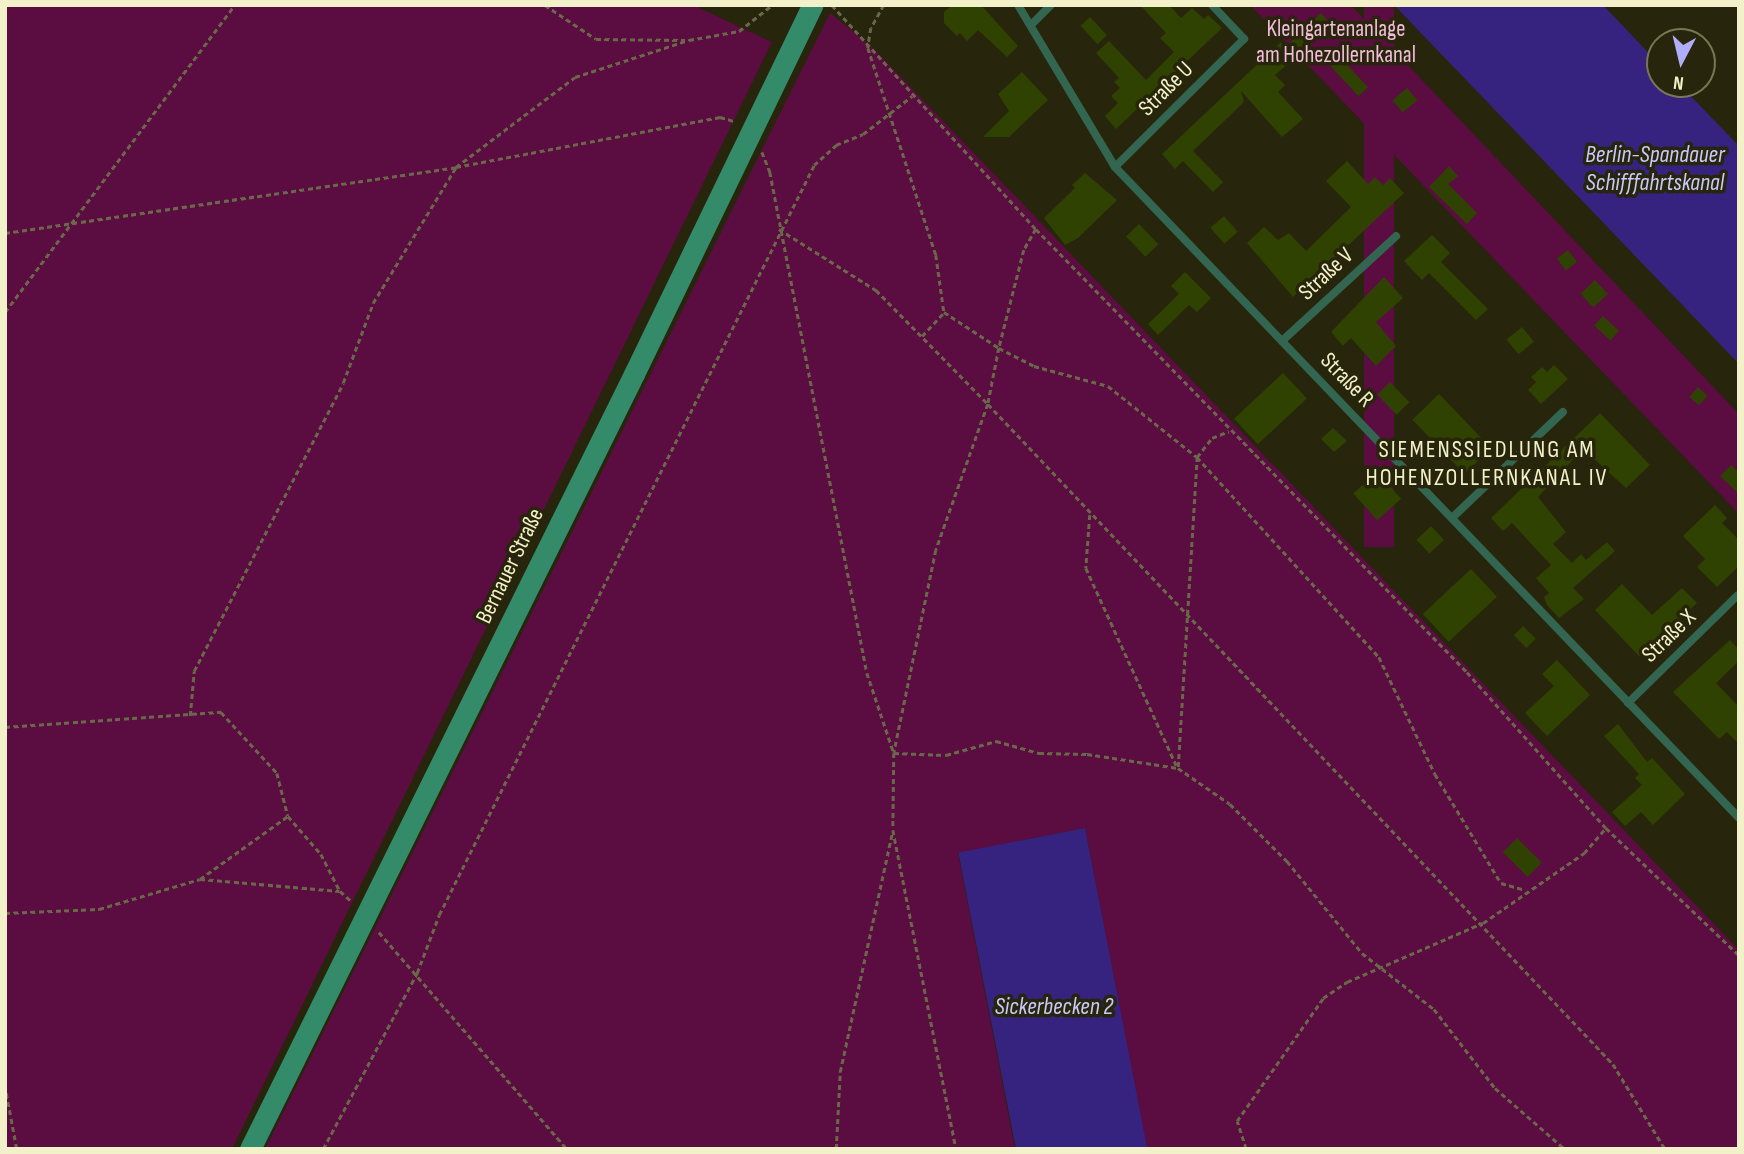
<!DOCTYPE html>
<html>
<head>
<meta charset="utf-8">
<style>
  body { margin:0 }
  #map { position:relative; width:1744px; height:1154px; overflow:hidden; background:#27250b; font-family:"Sofia Sans Condensed",sans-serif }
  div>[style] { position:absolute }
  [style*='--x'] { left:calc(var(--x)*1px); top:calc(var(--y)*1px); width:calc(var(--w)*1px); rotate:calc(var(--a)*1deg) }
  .green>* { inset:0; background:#5b0c41; transform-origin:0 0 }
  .water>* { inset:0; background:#36237f; transform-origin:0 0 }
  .building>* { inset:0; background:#304201; transform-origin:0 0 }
  .path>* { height:2.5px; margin-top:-1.25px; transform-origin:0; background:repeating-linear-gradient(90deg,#6a6849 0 5px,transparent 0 8.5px) }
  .lane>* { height:8px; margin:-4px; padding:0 4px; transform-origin:4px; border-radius:4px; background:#336651 }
  .secondary>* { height:21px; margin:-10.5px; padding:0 10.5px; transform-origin:10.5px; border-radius:10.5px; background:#338b6a }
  span { translate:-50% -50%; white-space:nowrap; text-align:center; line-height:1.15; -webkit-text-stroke:7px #27250b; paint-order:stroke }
  .park-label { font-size:23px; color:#f2bdd9 }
  .street-label { font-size:23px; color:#f3f1c9 }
  .water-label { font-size:24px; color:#c9c9fc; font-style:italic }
  .neighbourhood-label { font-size:24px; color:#f3f1c9; letter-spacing:2px }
  .frame { position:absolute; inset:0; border:7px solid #f3f1c9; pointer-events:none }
  .north { position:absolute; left:1646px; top:28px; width:70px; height:70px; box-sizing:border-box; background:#27250b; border:2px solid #797757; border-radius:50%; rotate:187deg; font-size:19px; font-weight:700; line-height:28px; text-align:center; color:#f3f1c9 }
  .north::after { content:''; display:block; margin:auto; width:24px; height:32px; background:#b0aefa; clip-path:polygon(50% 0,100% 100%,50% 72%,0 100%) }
</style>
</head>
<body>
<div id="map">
  <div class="green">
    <i style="clip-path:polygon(5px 5px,693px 5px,772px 42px,232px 1149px,5px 1149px)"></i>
    <i style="clip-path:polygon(1256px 5px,1351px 5px,1739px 414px,1739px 514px,1253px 8px)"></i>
    <i style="left:1364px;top:5px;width:30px;height:542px"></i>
    <i style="clip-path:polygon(830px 13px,871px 46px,1739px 950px,1739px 1149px,1147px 1149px,1085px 828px,958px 853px,1015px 1149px,265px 1149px)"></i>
  </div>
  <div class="water">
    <i style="clip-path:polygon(1394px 5px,1603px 5px,1660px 65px,1660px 84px,1679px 84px,1739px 146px,1739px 364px)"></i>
    <i style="left:1085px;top:828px;width:327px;height:129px;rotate:79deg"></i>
  </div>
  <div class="building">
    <i style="clip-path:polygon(952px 5px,981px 5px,1018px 46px,1007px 57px,978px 30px,967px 41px,960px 33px,957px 36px,944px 23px,944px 12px)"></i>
    <i style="clip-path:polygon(1140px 5px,1169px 5px,1181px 18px,1192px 8px,1204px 19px,1208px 15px,1222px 28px,1116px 129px,1105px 116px,1118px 103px,1111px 96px,1120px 88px,1114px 82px,1119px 78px,1096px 53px,1109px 41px,1146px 80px,1174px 52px,1160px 38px,1166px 33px)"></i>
    <i style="clip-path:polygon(1321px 13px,1329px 22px,1319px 37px,1275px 75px,1285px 85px,1278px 92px,1303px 119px,1282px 137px,1241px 91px,1244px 102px,1193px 151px,1223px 182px,1213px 192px,1183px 161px,1175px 169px,1162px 154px,1281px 42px,1285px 47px)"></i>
    <i style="left:1090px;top:17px;width:25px;height:13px;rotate:47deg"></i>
    <i style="left:1336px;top:53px;width:47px;height:13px;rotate:47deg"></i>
    <i style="clip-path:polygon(1022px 72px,1048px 100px,1009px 137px,983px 137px,1009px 111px,998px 94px)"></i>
    <i style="left:1407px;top:88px;width:16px;height:19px;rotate:50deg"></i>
    <i style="clip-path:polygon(1347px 161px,1368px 184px,1375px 177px,1383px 185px,1390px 178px,1404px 193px,1293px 297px,1247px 243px,1264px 227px,1278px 240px,1289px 233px,1306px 251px,1351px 207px,1326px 181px)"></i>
    <i style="clip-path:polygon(1449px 166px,1458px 176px,1448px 184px,1477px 213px,1467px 224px,1429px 187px)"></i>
    <i style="clip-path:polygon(1085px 173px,1117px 200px,1078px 238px,1065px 245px,1044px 218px,1075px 188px,1072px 185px)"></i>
    <i style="left:1224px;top:216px;width:21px;height:18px;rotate:49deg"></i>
    <i style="left:1139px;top:224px;width:28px;height:18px;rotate:46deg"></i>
    <i style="clip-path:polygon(1432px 235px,1450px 253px,1441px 262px,1488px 309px,1476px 320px,1429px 273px,1422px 280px,1404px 261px)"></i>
    <i style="left:1568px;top:250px;width:15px;height:14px;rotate:53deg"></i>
    <i style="clip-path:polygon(1185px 272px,1211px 298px,1197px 312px,1189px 305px,1158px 335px,1148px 324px,1179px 294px,1171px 286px)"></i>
    <i style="clip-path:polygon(1384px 277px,1403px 298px,1376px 322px,1396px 346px,1376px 366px,1351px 338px,1343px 346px,1331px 332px)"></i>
    <i style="left:1595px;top:280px;width:19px;height:20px;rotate:47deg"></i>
    <i style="left:1603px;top:316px;width:22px;height:13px;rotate:43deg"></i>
    <i style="left:1522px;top:327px;width:19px;height:20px;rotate:51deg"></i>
    <i style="clip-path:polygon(1554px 365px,1568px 379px,1541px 404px,1528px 390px,1536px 382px,1531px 377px,1542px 367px,1547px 372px)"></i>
    <i style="left:1283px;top:373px;width:35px;height:67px;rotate:47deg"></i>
    <i style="left:1390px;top:382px;width:28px;height:18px;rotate:46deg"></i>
    <i style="left:1698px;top:387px;width:13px;height:13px;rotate:42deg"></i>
    <i style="left:1439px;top:394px;width:75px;height:37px;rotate:46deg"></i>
    <i style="clip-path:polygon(1600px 413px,1650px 465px,1626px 488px,1583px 449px,1538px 497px,1566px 532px,1553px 544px,1572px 563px,1581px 554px,1586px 560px,1607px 542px,1615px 551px,1573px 588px,1584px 599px,1559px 618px,1547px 605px,1544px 597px,1549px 593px,1536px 578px,1551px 565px,1512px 523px,1503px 531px,1491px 518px)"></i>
    <i style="clip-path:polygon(1333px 428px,1347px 441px,1334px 452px,1321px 439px)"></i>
    <i style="clip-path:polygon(1731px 465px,1739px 473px,1739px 494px,1720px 476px)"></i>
    <i style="left:1377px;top:472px;width:36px;height:32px;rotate:48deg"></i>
    <i style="clip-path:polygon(1715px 505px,1727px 518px,1722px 523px,1739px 540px,1739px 566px,1717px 587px,1697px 567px,1705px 559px,1683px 536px)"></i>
    <i style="left:1431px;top:526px;width:19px;height:20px;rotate:47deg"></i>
    <i style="left:1471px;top:569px;width:38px;height:66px;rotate:47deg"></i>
    <i style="clip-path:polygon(1622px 584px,1652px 615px,1682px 588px,1697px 603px,1640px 657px,1595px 610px)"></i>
    <i style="left:1523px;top:626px;width:18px;height:13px;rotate:45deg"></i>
    <i style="clip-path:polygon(1730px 640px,1739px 650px,1739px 661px,1716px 683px,1739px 707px,1739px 744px,1727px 732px,1719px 739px,1673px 692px)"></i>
    <i style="clip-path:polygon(1557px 660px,1590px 695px,1547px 736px,1525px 713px,1554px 686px,1542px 674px)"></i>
    <i style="clip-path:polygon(1618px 724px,1647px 762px,1652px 758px,1685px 794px,1653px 825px,1641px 812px,1625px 826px,1612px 812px,1642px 785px,1635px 778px,1639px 774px,1604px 736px)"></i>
    <i style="left:1517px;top:838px;width:35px;height:20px;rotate:45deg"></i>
  </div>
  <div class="path">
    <i style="--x:545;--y:5;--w:61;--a:33.7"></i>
    <i style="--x:596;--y:39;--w:89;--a:0.6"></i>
    <i style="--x:832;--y:5;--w:303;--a:47.7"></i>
    <i style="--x:1036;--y:229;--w:618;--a:45.79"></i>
    <i style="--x:1467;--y:672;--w:209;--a:48.3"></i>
    <i style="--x:1606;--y:828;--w:184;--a:43.7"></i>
    <i style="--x:884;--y:5;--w:26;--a:119"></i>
    <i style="--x:871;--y:28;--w:20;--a:99"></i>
    <i style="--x:868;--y:48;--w:218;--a:71.8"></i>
    <i style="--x:936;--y:255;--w:58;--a:82"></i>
    <i style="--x:944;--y:312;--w:66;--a:33.2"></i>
    <i style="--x:999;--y:348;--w:57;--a:101.1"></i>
    <i style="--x:988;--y:404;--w:155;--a:109.6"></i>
    <i style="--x:936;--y:550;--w:207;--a:101.7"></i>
    <i style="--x:894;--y:753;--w:52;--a:2.2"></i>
    <i style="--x:946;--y:755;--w:52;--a:-15.6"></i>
    <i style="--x:996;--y:741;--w:45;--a:15.6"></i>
    <i style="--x:1039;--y:753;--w:48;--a:1.2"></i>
    <i style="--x:1087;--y:754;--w:92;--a:8.7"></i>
    <i style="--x:1178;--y:768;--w:63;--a:34.7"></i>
    <i style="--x:1230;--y:804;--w:81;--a:45"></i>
    <i style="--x:1287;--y:861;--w:119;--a:50.8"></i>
    <i style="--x:1362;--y:953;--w:91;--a:37.9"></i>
    <i style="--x:1434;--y:1009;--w:100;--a:52.3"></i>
    <i style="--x:1495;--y:1088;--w:93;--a:41.1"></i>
    <i style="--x:762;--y:152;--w:22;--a:68"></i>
    <i style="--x:770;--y:172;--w:510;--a:79.04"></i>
    <i style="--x:867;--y:673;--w:84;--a:71.4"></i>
    <i style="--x:894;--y:753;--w:77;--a:90.7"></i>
    <i style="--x:893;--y:830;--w:325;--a:78.8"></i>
    <i style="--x:779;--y:229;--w:115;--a:32.2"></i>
    <i style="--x:876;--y:290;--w:160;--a:45.5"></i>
    <i style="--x:988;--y:404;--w:909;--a:46.56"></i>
    <i style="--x:1613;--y:1064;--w:100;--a:58.5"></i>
    <i style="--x:1036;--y:229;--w:24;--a:120"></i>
    <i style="--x:1024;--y:250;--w:101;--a:104.3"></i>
    <i style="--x:999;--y:348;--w:39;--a:27"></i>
    <i style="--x:1034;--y:366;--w:77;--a:15.1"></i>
    <i style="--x:1108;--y:386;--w:114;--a:38.6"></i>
    <i style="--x:1197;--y:457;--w:270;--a:47.7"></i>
    <i style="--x:1379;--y:657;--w:130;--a:64.4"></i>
    <i style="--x:1435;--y:774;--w:127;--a:58.8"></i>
    <i style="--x:1501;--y:883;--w:25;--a:16"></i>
    <i style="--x:5;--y:233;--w:456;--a:-8.3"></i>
    <i style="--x:456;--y:167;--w:269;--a:-10.7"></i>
    <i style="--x:720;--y:117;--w:15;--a:16"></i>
    <i style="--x:5;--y:312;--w:384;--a:-53.2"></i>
    <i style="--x:922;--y:336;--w:33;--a:-47"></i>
    <i style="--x:1090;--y:515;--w:53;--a:94.3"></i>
    <i style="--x:1086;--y:568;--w:217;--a:65.4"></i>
    <i style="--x:190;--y:716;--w:45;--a:-84.9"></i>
    <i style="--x:194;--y:671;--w:324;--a:-62.6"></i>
    <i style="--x:343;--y:383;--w:85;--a:-69.4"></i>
    <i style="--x:373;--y:303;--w:159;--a:-58.6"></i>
    <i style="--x:456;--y:167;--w:149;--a:-37.1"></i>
    <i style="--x:575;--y:77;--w:120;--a:-18"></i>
    <i style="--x:689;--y:40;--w:51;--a:-10.2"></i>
    <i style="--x:739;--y:31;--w:42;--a:-38.2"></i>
    <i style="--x:5;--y:727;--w:217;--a:-4"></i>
    <i style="--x:221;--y:712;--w:83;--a:47.4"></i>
    <i style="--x:277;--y:773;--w:44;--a:75.7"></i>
    <i style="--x:288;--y:816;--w:50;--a:49"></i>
    <i style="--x:321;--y:854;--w:42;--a:62.8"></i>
    <i style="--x:340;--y:891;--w:15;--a:42"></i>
    <i style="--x:1178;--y:767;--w:311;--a:-86.5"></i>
    <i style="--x:1197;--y:457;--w:24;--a:-52"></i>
    <i style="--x:1212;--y:438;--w:18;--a:-22"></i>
    <i style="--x:200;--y:879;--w:140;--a:4.9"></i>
    <i style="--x:5;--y:913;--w:94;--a:-2.4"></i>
    <i style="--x:99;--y:909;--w:105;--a:-16.5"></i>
    <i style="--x:200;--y:879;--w:108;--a:-35.6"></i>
    <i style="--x:379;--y:932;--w:287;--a:49.1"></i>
    <i style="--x:5;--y:1085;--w:65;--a:79.4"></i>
    <i style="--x:323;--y:1149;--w:200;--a:-61.9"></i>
    <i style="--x:417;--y:973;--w:62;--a:-69.2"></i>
    <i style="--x:439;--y:915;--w:839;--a:-63.43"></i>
    <i style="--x:814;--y:165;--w:30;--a:-42"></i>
    <i style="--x:836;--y:145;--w:29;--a:-22"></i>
    <i style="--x:863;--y:134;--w:62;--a:-37.8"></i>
    <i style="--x:836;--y:1149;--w:77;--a:-87"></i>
    <i style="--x:840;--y:1072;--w:245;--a:-77.7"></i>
    <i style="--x:1246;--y:1149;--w:29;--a:-108"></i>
    <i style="--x:1237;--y:1121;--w:150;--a:-55"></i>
    <i style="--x:1323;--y:998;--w:29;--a:-34"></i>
    <i style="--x:1347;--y:982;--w:148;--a:-23.5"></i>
    <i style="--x:1483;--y:923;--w:123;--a:-34.7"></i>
    <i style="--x:1584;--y:853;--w:33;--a:-49"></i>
  </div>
  <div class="lane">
    <i style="--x:1018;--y:5;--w:189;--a:59.1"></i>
    <i style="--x:1115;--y:167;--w:902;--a:46.21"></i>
    <i style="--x:1031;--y:25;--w:28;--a:-45"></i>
    <i style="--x:1115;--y:167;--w:182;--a:-44.8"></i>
    <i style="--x:1244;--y:39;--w:47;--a:-133.3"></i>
    <i style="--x:1282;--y:341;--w:155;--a:-42.6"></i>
    <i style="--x:1453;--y:517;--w:152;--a:-43.7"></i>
    <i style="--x:1628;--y:703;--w:153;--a:-44.5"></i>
  </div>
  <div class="secondary">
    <i style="--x:250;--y:1149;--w:865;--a:-63.64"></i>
    <i style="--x:634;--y:374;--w:410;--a:-64.2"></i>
  </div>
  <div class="park-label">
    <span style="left:1336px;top:42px">Kleingartenanlage<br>am Hohezollernkanal</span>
  </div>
  <div class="street-label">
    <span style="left:1166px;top:89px;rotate:-45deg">Straße U</span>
    <span style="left:1326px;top:274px;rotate:-43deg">Straße V</span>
    <span style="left:1347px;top:380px;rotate:46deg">Straße R</span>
    <span style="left:510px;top:566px;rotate:-64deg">Bernauer Straße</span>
    <span style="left:1669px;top:636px;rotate:-44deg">Straße X</span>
  </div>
  <div class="water-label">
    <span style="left:1655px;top:169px">Berlin-Spandauer<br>Schifffahrtskanal</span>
    <span style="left:1054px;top:1007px">Sickerbecken 2</span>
  </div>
  <div class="neighbourhood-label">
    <span style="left:1487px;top:464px">SIEMENSSIEDLUNG AM<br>HOHENZOLLERNKANAL IV</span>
  </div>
  <div class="frame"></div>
  <div class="north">N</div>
</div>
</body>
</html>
